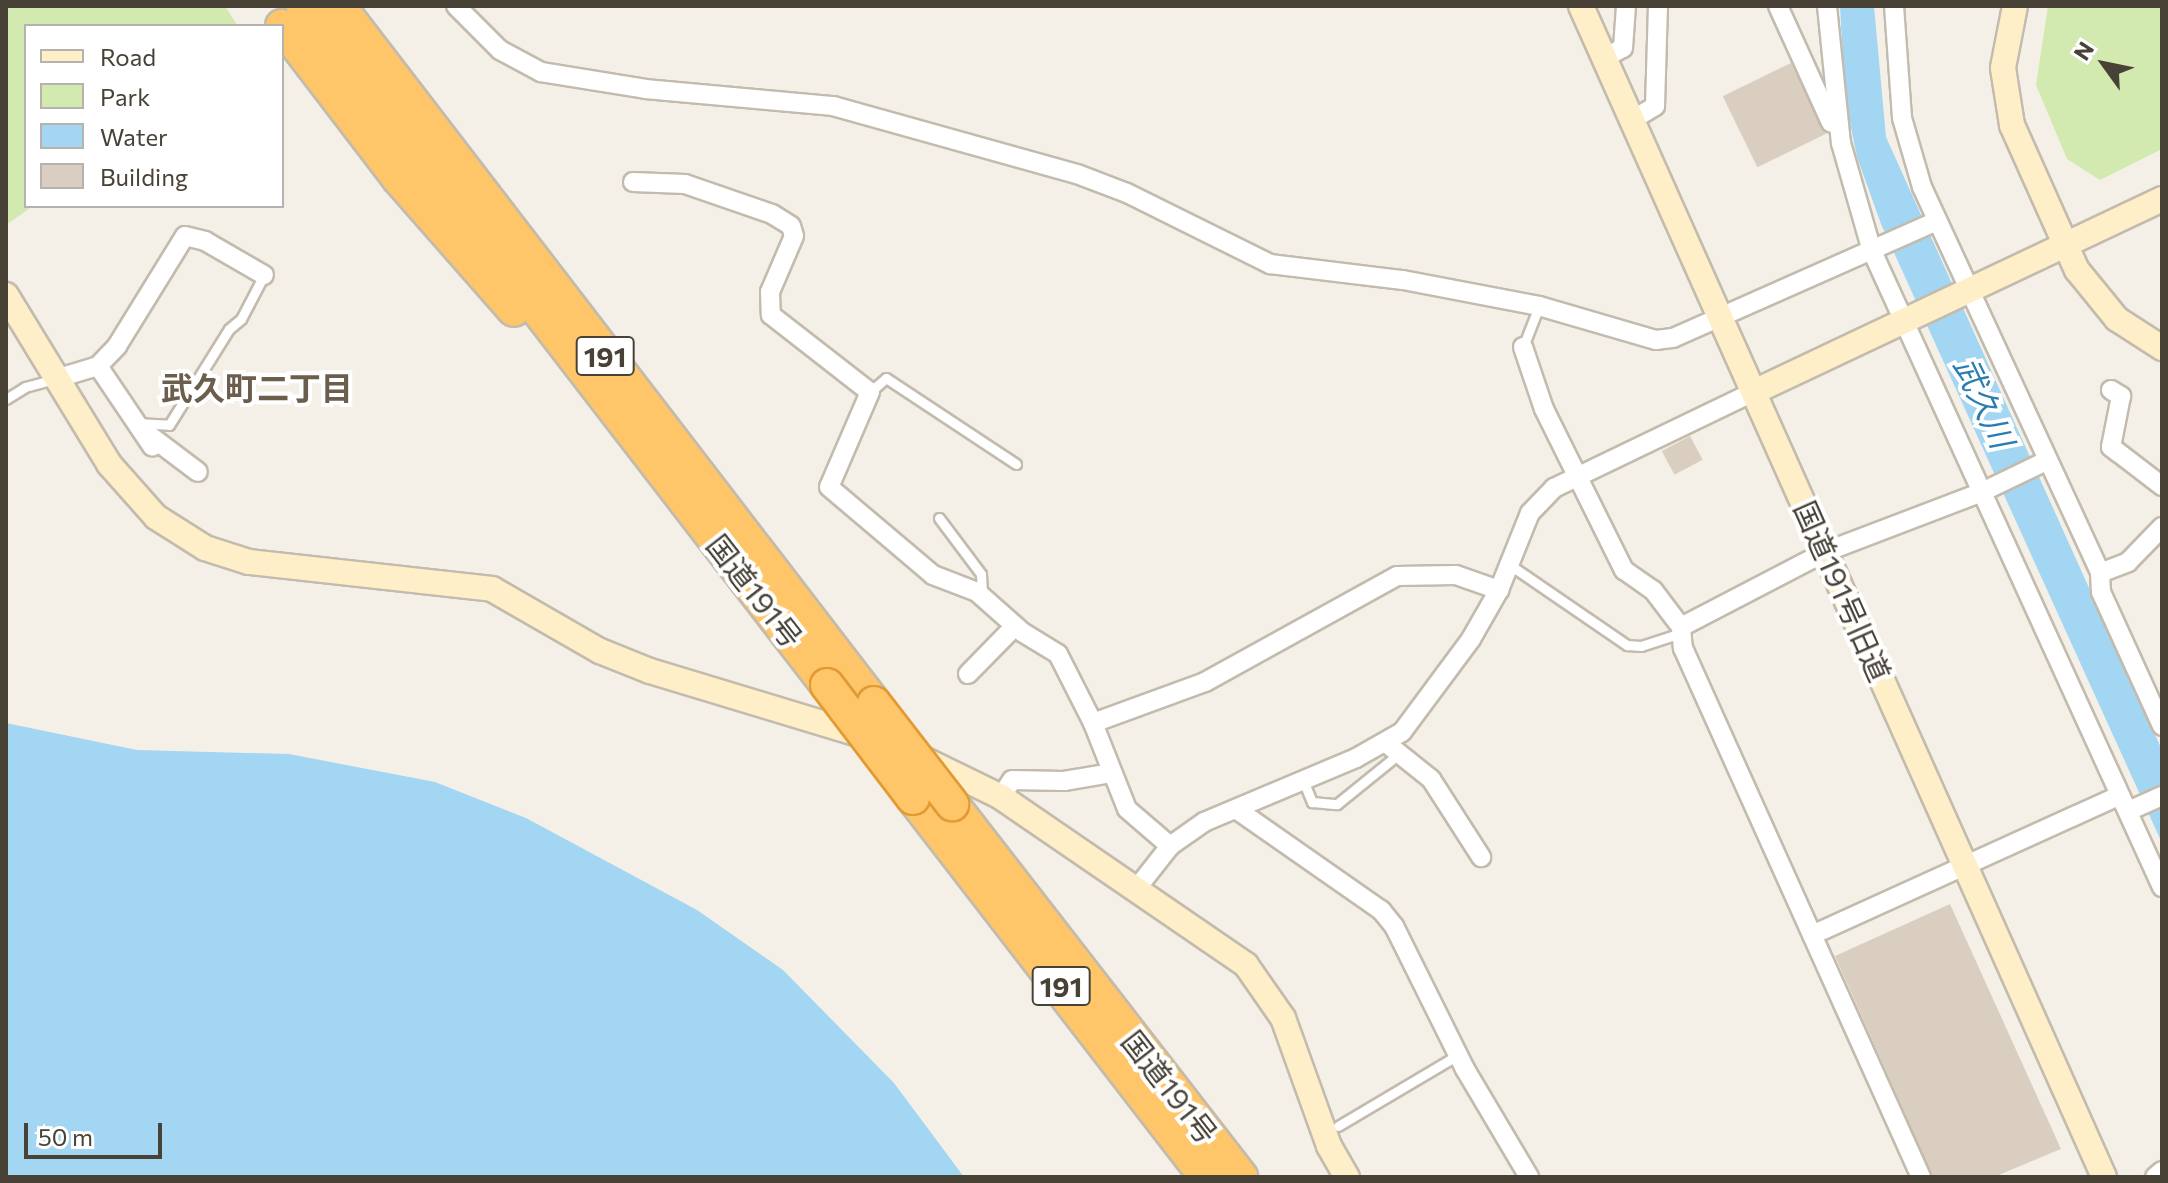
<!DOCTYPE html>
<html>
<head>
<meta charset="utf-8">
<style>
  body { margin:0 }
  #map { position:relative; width:2168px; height:1183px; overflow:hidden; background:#f4f0e8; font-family:Commissioner,"Noto Sans JP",sans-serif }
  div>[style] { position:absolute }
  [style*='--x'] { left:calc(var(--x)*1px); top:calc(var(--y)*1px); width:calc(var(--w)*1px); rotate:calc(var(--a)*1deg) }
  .green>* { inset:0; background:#d2eab0 }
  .water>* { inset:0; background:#a3d6f2 }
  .building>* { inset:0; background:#dacec0; transform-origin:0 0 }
  .roads { filter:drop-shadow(2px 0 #c3bbad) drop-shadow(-2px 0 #c3bbad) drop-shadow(0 2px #c3bbad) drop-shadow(0 -2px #c3bbad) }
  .lane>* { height:9px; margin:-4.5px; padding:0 4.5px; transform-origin:4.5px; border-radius:4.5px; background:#fff }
  .street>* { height:18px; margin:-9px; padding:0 9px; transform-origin:9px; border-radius:9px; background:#fff }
  .secondary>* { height:24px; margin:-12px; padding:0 12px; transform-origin:12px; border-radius:12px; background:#ffefc8 }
  .highway>* { height:32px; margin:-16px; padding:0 16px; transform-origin:16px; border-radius:16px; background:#ffc669 }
  .bridges { filter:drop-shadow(2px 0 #e29a35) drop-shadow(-2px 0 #e29a35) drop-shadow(0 2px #e29a35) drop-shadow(0 -2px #e29a35) }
  .highway-bridge>* { height:32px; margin:-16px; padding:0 16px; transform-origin:16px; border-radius:16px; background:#ffc669 }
  span { translate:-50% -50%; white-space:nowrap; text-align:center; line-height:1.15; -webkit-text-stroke:8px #fff; paint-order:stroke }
  .shield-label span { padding:2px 6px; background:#fff; border:2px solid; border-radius:6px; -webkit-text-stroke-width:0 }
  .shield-label { font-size:28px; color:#484136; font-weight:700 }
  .street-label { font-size:30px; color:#484136 }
  .neighbourhood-label { font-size:32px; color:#6b5e4d; font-weight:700 }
  .water-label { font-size:32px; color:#2b7db0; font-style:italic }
  .frame { position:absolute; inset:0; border:8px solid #484136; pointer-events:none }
  .legend { position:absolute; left:24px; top:24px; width:260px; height:184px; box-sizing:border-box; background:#fff; border:2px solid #b6b3af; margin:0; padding:10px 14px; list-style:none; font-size:24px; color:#484136 }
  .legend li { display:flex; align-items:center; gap:16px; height:40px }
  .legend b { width:40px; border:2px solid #b6b3af }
  .north { position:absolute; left:2064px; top:24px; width:80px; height:80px; -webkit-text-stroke:6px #fff; paint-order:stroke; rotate:303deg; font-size:22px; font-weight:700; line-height:32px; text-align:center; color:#484136 }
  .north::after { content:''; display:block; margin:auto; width:28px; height:36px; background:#484136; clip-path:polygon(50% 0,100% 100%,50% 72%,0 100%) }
  .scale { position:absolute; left:24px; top:1123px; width:138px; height:36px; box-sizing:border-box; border:4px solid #484136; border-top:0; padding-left:10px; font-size:24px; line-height:28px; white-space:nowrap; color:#484136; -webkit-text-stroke:6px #fff; paint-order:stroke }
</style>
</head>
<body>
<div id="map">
  <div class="green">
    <i style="clip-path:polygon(6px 6px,225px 6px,238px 26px,26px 26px,26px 206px,33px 206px,6px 225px)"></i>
    <i style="clip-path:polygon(2048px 6px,2162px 6px,2162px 149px,2100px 180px,2067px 159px,2036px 85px)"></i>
  </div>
  <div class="water">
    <i style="clip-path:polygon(1840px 6px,1874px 6px,1886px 137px,2162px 750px,2162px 843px,1881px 224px,1857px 157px,1845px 98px)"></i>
    <i style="clip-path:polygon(6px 723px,137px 750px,289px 754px,435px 782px,526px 818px,697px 910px,783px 970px,894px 1083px,964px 1177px,6px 1177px)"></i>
  </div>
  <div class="building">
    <i style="left:1791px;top:63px;width:79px;height:76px;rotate:64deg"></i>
    <i style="left:1690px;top:436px;width:27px;height:32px;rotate:62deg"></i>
    <i style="clip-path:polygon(1950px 904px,2061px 1149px,1994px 1177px,1933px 1177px,1835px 956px)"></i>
  </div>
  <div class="roads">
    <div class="lane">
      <i style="--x:1523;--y:347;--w:44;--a:-68.7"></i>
      <i style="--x:870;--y:392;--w:21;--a:-41"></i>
      <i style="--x:886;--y:378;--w:156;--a:33.5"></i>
      <i style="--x:6;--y:399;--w:22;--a:-32"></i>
      <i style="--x:25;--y:387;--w:30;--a:-15"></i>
      <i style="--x:136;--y:423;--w:33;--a:3"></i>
      <i style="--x:169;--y:425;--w:113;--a:-58"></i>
      <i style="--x:229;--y:329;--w:16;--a:-40"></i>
      <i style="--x:241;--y:319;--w:50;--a:-62.4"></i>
      <i style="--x:939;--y:518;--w:70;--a:53.1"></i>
      <i style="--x:981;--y:574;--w:21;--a:87"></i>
      <i style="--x:1510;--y:565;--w:142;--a:34.4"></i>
      <i style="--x:1627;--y:645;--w:14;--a:4"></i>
      <i style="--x:1641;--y:646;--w:42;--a:-18"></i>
      <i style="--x:1303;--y:780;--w:24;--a:68"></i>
      <i style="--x:1312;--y:802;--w:25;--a:5"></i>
      <i style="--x:1337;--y:804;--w:81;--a:-39"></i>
      <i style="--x:1338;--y:1126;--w:139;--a:-30.6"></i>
    </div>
    <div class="street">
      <i style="--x:456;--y:6;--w:62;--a:45"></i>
      <i style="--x:500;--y:50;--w:47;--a:28.2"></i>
      <i style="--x:541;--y:72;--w:106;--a:9.2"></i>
      <i style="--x:646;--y:89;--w:188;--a:5.2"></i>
      <i style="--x:833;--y:106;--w:253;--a:15.6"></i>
      <i style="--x:1077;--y:174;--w:53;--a:20.8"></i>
      <i style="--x:1127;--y:193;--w:160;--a:26.4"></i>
      <i style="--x:1270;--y:264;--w:134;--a:6.9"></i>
      <i style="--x:1403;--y:280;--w:138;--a:10.8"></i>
      <i style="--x:1539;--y:306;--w:122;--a:16.2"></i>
      <i style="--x:1656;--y:340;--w:17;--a:-7"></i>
      <i style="--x:1673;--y:338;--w:289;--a:-23.9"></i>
      <i style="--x:1778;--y:6;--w:128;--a:65.6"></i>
      <i style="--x:1827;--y:6;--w:138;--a:84.2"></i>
      <i style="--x:1841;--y:143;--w:112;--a:74"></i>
      <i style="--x:1872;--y:251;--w:699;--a:65.49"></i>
      <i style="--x:1894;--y:6;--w:112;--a:85.9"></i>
      <i style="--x:1902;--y:118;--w:72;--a:73.8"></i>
      <i style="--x:1922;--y:187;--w:425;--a:65.2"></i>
      <i style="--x:2100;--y:573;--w:19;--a:87"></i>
      <i style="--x:2101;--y:592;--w:147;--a:65.5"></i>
      <i style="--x:1604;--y:58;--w:21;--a:-28"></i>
      <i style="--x:1623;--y:48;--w:42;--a:-85.9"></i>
      <i style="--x:1632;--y:120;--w:27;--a:-31"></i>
      <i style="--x:1655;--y:106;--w:100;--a:-88.3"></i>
      <i style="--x:633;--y:182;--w:52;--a:2.2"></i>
      <i style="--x:685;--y:184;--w:92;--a:19"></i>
      <i style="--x:772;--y:214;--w:22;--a:32"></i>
      <i style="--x:791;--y:226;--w:10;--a:73"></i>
      <i style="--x:794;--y:236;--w:61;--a:113.2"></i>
      <i style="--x:770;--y:292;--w:23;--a:88"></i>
      <i style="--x:771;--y:315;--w:125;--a:37.9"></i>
      <i style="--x:870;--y:392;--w:103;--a:113.3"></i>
      <i style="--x:829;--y:487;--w:136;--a:40.2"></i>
      <i style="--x:933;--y:575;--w:47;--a:21.1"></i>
      <i style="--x:977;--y:592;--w:60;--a:41.6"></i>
      <i style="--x:1022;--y:632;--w:42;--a:31.4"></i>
      <i style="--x:1058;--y:654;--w:77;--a:63.1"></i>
      <i style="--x:1093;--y:723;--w:92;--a:68.4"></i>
      <i style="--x:1127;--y:809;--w:57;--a:40.7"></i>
      <i style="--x:1523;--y:347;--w:65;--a:71.3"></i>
      <i style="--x:1544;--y:409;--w:180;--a:63.6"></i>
      <i style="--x:1624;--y:570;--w:35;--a:35"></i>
      <i style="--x:1653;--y:590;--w:46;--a:52.9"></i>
      <i style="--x:1681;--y:627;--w:21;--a:85"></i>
      <i style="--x:1683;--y:648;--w:580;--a:65.78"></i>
      <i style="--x:98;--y:366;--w:97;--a:56"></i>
      <i style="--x:55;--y:379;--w:45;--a:-16.8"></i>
      <i style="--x:98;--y:366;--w:28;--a:-46"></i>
      <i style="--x:117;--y:346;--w:129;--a:-58.3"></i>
      <i style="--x:185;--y:236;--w:21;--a:14"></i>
      <i style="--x:205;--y:241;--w:68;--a:30"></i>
      <i style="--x:2111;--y:390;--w:12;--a:31"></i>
      <i style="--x:2121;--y:396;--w:52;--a:101.1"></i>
      <i style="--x:2111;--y:447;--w:64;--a:37.4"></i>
      <i style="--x:145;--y:432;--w:66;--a:37"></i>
      <i style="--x:2100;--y:573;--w:30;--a:-21"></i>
      <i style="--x:2128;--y:562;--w:49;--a:-45.8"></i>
      <i style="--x:1681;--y:627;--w:162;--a:-27.5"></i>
      <i style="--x:1825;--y:552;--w:168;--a:-20.9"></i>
      <i style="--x:1982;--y:492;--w:71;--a:-25.8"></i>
      <i style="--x:968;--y:674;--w:67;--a:-45.6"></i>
      <i style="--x:1093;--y:723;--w:119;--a:-20.1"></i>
      <i style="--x:1205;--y:682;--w:219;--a:-28.9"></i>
      <i style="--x:1397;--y:576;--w:59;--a:-1"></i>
      <i style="--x:1456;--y:575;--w:46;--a:19.2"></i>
      <i style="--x:1386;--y:743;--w:58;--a:38.7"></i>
      <i style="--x:1431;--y:779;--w:93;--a:57.3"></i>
      <i style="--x:1001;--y:797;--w:20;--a:-57"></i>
      <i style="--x:1012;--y:780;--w:52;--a:1.1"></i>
      <i style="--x:1064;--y:781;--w:49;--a:-9.5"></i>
      <i style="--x:2135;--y:808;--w:30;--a:-24"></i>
      <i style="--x:1236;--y:809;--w:177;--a:34.9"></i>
      <i style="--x:1381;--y:910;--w:21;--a:51"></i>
      <i style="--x:1394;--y:926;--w:160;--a:63.6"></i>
      <i style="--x:1465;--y:1069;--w:126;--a:59.3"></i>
      <i style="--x:1137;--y:888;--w:53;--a:-51.8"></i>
      <i style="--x:1170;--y:846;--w:42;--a:-35.2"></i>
      <i style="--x:1204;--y:822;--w:165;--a:-22.8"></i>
      <i style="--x:1356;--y:758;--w:53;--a:-29.5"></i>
      <i style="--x:1402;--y:732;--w:116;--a:-53.4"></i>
      <i style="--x:1471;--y:639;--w:56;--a:-60.3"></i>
      <i style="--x:1499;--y:590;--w:83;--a:-68.1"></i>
      <i style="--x:1530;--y:513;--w:35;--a:-46"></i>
      <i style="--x:1554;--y:488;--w:224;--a:-25.7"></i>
      <i style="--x:1812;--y:935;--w:338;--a:-24.4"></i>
      <i style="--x:2155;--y:1177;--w:9;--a:-41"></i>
    </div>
    <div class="secondary">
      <i style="--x:1581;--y:6;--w:1282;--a:65.93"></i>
      <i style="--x:2015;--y:6;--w:63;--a:101"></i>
      <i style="--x:2003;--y:68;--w:58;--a:81"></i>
      <i style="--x:2012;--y:125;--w:159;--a:65.9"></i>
      <i style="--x:2077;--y:270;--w:63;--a:50.8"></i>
      <i style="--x:2117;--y:319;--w:54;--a:32.8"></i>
      <i style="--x:6;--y:295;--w:198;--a:58.6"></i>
      <i style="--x:109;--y:464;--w:71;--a:48.4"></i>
      <i style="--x:156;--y:517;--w:58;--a:32.3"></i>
      <i style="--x:205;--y:548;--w:46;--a:17.7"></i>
      <i style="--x:249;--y:562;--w:244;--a:6.3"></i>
      <i style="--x:492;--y:589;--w:125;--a:29.9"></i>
      <i style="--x:600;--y:651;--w:54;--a:21.8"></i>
      <i style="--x:650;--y:671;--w:229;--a:16.8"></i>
      <i style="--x:1756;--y:391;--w:449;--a:-25.3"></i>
      <i style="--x:915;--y:755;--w:96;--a:26"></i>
      <i style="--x:1001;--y:797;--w:297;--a:34.4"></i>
      <i style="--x:1246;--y:965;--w:65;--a:55.1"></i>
      <i style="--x:1283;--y:1018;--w:136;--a:70.2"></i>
      <i style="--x:1329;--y:1146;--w:36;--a:60"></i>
    </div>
    <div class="highway">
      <i style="--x:303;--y:6;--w:858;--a:52.34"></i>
      <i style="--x:339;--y:6;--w:879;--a:52.49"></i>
      <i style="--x:282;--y:26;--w:193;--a:52.6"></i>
      <i style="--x:399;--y:179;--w:174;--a:48.7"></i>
      <i style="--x:913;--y:798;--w:479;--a:52.3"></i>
      <i style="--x:952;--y:804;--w:472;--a:52.2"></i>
    </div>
  </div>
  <div class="bridges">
    <div class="highway-bridge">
      <i style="--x:827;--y:685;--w:142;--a:52.7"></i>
      <i style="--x:874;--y:703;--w:128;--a:52.3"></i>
    </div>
  </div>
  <div class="shield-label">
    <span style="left:605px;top:356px">191</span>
    <span style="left:1061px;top:986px">191</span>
  </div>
  <div class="street-label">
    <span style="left:755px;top:591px;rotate:52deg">国道191号</span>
    <span style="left:1843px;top:591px;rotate:66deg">国道191号旧道</span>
    <span style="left:1170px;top:1087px;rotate:52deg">国道191号</span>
  </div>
  <div class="neighbourhood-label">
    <span style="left:257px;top:387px">武久町二丁目</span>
  </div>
  <div class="water-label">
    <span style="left:1985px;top:402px;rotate:65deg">武久川</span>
  </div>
  <div class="frame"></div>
  <ul class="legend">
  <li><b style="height:10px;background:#ffefc8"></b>Road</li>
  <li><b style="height:22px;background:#d2eab0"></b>Park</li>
  <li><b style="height:22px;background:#a3d6f2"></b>Water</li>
  <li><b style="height:22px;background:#dacec0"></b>Building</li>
  </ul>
  <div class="north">N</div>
  <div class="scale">50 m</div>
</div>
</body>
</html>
